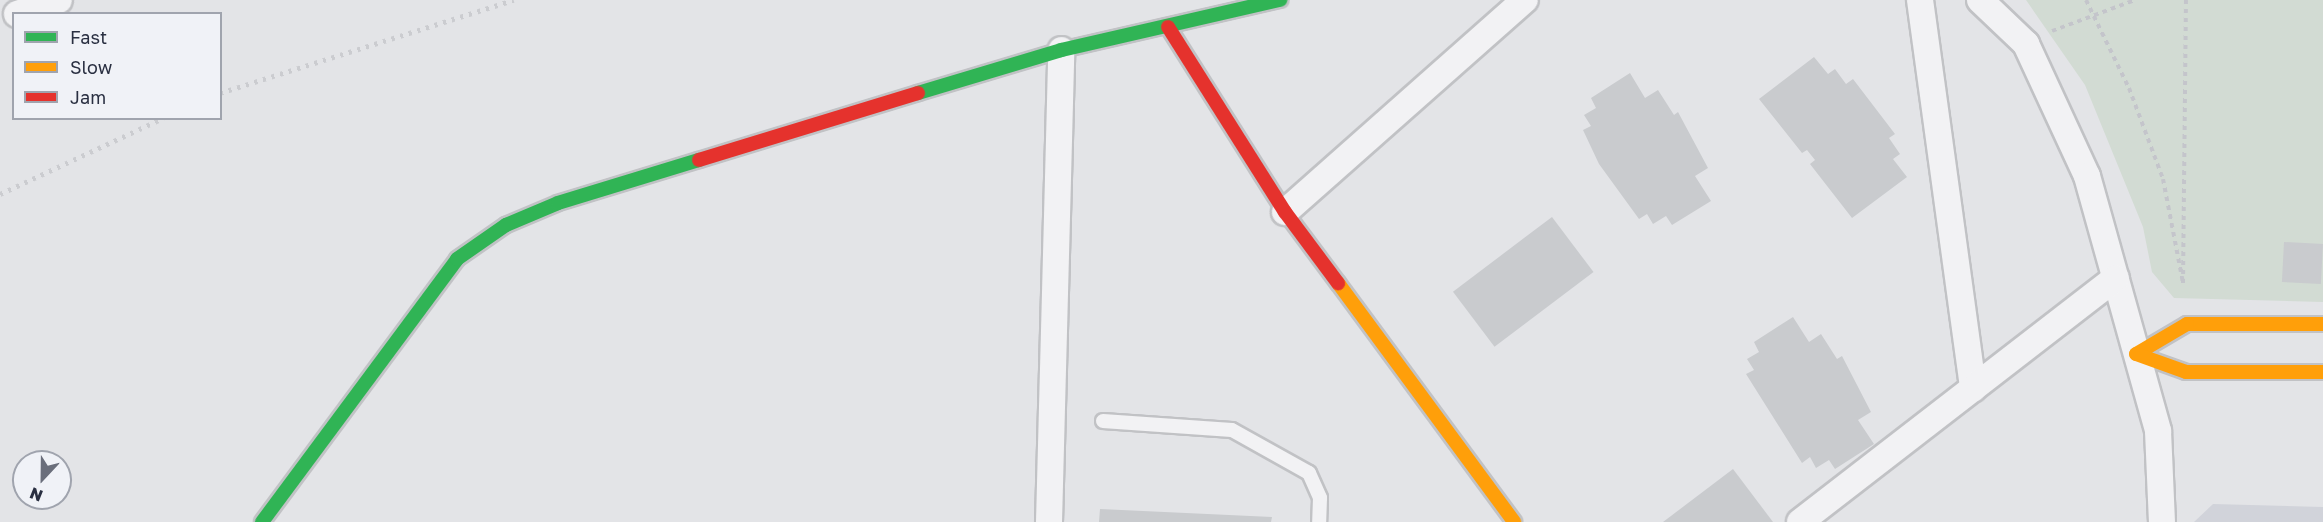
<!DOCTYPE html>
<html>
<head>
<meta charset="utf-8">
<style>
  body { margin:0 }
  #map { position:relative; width:2323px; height:522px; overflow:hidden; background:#e3e4e7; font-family:"Golos Text",sans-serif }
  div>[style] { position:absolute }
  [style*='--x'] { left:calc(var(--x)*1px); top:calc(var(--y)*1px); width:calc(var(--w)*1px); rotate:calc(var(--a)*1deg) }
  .built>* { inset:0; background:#d1d3da }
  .green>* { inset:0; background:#d2dbd3 }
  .building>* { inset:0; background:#c9cbce; transform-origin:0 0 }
  .path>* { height:4px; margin-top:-2px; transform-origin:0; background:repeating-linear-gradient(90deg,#c4c5cb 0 4.5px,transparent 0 9px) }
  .roads { filter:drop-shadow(2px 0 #c1c2c5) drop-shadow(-2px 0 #c1c2c5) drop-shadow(0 2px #c1c2c5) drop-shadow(0 -2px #c1c2c5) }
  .lane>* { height:14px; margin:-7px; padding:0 7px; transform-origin:7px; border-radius:7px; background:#f2f2f4 }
  .street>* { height:26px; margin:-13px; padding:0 13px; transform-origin:13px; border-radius:13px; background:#f2f2f4 }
  .fast>* { height:14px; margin:-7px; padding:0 7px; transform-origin:7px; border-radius:7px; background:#30b455 }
  .slow>* { height:14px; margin:-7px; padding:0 7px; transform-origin:7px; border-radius:7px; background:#ff9f0a }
  .jam>* { height:14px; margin:-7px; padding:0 7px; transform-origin:7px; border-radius:7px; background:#e5322d }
  .rail>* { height:4.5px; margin-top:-2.25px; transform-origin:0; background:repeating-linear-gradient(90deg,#cbccd0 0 3px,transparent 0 9px) }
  span { translate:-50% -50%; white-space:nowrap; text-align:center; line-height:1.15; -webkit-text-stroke:5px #f0f2f7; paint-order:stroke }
  .legend { position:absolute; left:12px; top:12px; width:210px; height:108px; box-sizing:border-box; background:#f0f2f7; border:2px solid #a0a4ae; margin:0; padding:8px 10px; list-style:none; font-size:18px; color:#292f41 }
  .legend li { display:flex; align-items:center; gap:12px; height:30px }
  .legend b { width:30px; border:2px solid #a0a4ae }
  .north { position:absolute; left:12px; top:450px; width:60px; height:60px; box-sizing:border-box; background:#f0f2f7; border:2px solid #a0a4ae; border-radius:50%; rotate:202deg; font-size:16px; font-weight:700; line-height:24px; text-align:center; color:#292f41 }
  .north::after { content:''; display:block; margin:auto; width:21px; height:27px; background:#6a6e7b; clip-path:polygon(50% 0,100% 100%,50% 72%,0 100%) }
</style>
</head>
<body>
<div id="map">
  <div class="built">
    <i style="clip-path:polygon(2213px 504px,2323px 507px,2323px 522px,2194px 522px)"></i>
  </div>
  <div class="green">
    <i style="clip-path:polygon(2026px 0,2323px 0,2323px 302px,2174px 298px,2152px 272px,2143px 227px,2085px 85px)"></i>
  </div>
  <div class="building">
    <i style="clip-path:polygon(1814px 57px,1828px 74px,1835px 69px,1846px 84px,1853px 79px,1895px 134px,1889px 138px,1900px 154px,1893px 159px,1907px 177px,1852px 218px,1810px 164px,1815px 160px,1807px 150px,1802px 153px,1759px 99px)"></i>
    <i style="clip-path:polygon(1630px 73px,1645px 98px,1658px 90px,1674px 115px,1678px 112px,1708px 168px,1695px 176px,1711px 201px,1672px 225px,1666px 216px,1653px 224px,1647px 214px,1639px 219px,1599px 164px,1583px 130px,1591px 126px,1584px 115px,1596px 108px,1591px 98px)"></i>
    <i style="left:1552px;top:217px;width:69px;height:124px;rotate:53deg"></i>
    <i style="left:2284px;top:242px;width:39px;height:40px;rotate:3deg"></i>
    <i style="clip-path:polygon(1793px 317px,1809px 342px,1821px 334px,1837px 359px,1842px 356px,1871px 412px,1858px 420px,1874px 444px,1835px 469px,1829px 460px,1816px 468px,1810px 457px,1802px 463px,1746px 374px,1754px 370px,1747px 359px,1759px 352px,1754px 342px)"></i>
    <i style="clip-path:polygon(1733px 469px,1773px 522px,1663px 522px)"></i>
    <i style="clip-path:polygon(1100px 509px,1272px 517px,1271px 522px,1099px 522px)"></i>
  </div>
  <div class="path">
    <i style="--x:2086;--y:0;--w:98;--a:64"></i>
    <i style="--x:2129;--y:88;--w:97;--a:69.5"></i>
    <i style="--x:2163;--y:179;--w:106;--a:79.1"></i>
    <i style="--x:2183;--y:283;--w:283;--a:-89.4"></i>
    <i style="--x:2052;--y:31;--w:89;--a:-20.5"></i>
  </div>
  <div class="roads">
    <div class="lane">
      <i style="--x:1103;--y:421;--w:129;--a:4"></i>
      <i style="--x:1232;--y:430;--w:88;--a:29.2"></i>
      <i style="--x:1309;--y:473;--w:27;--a:66"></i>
      <i style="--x:1320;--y:498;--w:24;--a:92"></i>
    </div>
    <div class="street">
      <i style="--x:1920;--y:0;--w:392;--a:82.2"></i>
      <i style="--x:1980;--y:0;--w:64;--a:43.7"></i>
      <i style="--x:2026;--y:44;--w:145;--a:65.2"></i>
      <i style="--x:2087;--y:176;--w:265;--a:74.4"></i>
      <i style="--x:2158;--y:431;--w:91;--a:87.5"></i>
      <i style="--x:17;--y:14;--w:44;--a:-18.4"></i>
      <i style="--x:1285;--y:212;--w:320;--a:-41.5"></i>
      <i style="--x:1049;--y:522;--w:472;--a:-88.5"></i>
      <i style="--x:1800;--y:522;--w:399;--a:-37.7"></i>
    </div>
    <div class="fast">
      <i style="--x:918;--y:93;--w:149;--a:-16.7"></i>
      <i style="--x:1061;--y:50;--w:225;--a:-12.9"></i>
      <i style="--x:262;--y:522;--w:327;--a:-53.4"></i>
      <i style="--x:457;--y:259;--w:60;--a:-34.8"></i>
      <i style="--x:506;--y:225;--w:56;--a:-22.9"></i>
      <i style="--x:558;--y:203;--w:147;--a:-17"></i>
    </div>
    <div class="slow">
      <i style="--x:1338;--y:283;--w:297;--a:53.6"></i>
      <i style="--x:2323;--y:324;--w:136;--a:180"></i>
      <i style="--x:2187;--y:324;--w:59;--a:149.5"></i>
      <i style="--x:2136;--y:354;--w:53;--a:19.8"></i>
      <i style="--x:2186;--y:372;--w:137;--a:0"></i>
    </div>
    <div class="jam">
      <i style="--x:1168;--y:27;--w:219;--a:57.7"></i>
      <i style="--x:1285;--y:212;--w:89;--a:53.3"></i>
      <i style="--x:699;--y:160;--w:229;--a:-17"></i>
    </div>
  </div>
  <div class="rail">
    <i style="--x:220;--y:93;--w:308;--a:-17.6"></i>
    <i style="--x:0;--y:194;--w:180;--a:-25"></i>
  </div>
  <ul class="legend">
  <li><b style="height:8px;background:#30b455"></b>Fast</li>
  <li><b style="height:8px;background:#ff9f0a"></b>Slow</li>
  <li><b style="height:8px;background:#e5322d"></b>Jam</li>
  </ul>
  <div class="north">N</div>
</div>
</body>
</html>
